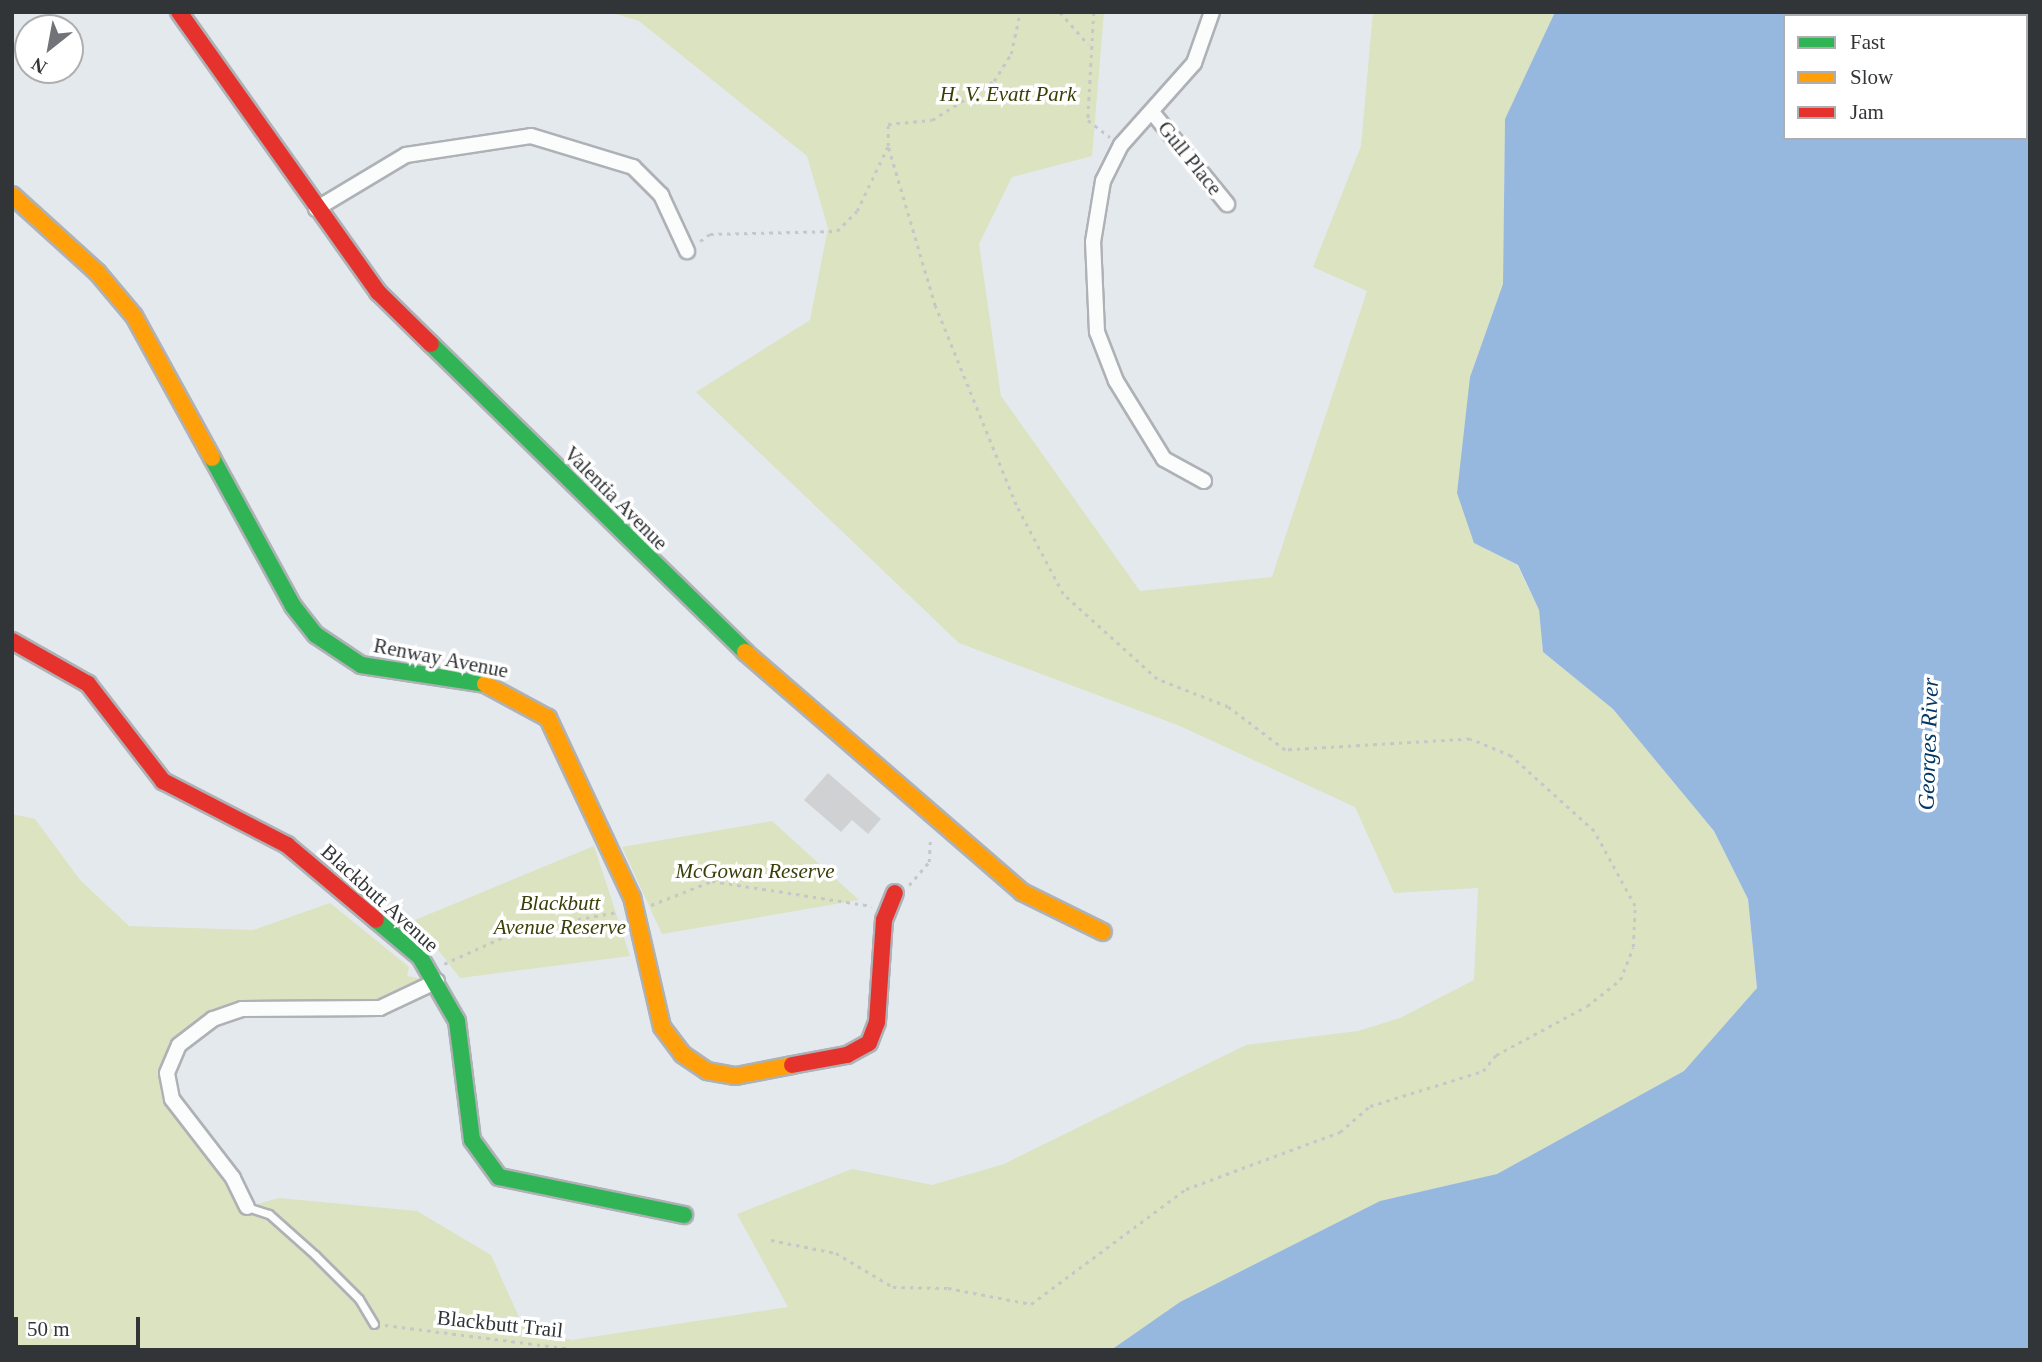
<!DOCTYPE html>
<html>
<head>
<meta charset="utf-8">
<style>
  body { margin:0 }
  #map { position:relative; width:2042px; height:1362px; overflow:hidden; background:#e4e9ee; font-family:Georgia,serif }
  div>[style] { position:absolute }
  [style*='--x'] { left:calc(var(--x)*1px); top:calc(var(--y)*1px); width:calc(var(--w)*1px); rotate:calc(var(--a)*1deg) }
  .green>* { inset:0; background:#dbe3c0 }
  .water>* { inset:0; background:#96b8df }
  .building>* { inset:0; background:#d0d1d3 }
  .path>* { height:2.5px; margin-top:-1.25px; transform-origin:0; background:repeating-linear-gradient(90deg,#c6c7c8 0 3.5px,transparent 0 8.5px) }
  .roads { filter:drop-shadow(2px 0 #aeb1b5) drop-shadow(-2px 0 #aeb1b5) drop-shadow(0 2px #aeb1b5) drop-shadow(0 -2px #aeb1b5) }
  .lane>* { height:7px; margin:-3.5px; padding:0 3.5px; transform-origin:3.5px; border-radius:3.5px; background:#fbfcfc }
  .street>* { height:14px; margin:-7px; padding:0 7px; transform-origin:7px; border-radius:7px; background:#fbfcfc }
  .fast>* { height:16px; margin:-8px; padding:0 8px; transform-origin:8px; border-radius:8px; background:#30b455 }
  .slow>* { height:16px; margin:-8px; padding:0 8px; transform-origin:8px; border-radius:8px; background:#ff9f0a }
  .jam>* { height:16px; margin:-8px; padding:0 8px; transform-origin:8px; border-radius:8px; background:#e5322d }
  span { translate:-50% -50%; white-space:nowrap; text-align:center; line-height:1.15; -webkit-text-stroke:7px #fff; paint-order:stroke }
  .park-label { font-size:21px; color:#3a3f07; font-style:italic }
  .street-label { font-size:21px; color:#323538 }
  .water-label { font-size:23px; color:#023767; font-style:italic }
  .frame { position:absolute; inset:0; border:14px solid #323538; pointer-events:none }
  .legend { position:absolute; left:1783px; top:14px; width:245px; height:126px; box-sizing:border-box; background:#fff; border:2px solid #adaeaf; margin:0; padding:9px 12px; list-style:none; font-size:21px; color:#323538 }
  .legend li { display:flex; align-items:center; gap:14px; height:35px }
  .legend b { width:35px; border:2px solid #adaeaf }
  .north { position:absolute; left:14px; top:14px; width:70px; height:70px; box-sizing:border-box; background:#fff; border:2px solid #adaeaf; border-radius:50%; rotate:211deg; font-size:19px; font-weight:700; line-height:28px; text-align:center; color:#323538 }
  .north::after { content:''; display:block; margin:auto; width:24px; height:32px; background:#707478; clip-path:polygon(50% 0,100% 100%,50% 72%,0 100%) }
  .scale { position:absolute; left:14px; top:1317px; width:126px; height:32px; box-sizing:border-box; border:4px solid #323538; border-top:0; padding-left:9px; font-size:21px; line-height:24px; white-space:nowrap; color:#323538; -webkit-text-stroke:5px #fff; paint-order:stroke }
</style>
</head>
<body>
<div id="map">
  <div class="green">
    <i style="clip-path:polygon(609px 12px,1104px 12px,1092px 156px,1012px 177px,979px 244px,1001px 396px,1140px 591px,1272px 577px,1367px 291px,1313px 267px,1361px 146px,1373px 12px,1555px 12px,1505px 119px,1503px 284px,1470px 377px,1474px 543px,1517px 565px,1539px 610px,1543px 652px,1613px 709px,1714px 831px,1748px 899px,1757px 988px,1684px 1071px,1497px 1174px,1380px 1201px,1180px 1302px,1111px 1350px,12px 1350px,12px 814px,35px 819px,80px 880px,129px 926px,253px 930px,330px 903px,409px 967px,407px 976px,437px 981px,395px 1004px,257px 1008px,187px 1037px,168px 1085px,247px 1207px,279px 1198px,417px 1211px,491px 1255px,523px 1326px,572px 1340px,788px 1307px,737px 1214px,852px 1169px,932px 1185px,1004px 1164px,1246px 1045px,1358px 1031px,1400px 1018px,1474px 980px,1478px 888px,1394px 893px,1355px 807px,1180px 726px,959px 643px,696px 392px,810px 320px,828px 228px,807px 156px,639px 21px)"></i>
    <i style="clip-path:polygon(772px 821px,859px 900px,662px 934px,622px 847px)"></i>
    <i style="clip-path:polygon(594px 846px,630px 956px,460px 978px,415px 920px)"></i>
  </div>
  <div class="water">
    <i style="clip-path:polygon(evenodd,1555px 12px,2030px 12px,2030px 1350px,1111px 1350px,1180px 1302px,1380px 1201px,1497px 1174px,1684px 1071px,1757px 988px,1748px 899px,1714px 831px,1613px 709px,1543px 652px,1539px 610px,1518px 565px,1474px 543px,1457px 493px,1470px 377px,1503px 284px,1505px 119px,1555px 12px,1785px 16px,2026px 16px,2026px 138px,1785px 138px,1785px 16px)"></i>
  </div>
  <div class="building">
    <i style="clip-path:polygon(828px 773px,881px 819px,868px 834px,852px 820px,841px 832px,804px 800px)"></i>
  </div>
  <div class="path">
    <i style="--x:1060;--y:12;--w:43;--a:48.8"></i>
    <i style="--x:1094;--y:12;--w:108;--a:93.2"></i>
    <i style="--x:1088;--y:120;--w:28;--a:38"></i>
    <i style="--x:700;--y:241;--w:12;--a:-35"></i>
    <i style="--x:710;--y:234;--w:127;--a:-1.4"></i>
    <i style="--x:837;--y:231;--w:28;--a:-45"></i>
    <i style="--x:857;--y:211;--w:72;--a:-64.5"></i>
    <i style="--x:909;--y:885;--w:30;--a:-49"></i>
    <i style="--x:929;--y:862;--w:22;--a:-87"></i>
    <i style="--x:651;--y:905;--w:66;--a:-21.5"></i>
    <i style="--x:712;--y:881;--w:162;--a:8.9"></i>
    <i style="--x:444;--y:964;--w:82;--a:-24.4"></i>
    <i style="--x:519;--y:930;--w:100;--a:-10.4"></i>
    <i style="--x:771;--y:1240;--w:66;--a:11.3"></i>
    <i style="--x:836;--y:1253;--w:66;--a:30.8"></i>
    <i style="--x:893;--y:1287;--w:55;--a:1"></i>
    <i style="--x:948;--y:1288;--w:85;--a:10.9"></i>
    <i style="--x:1031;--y:1304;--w:193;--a:-36.6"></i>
    <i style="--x:1186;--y:1189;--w:164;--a:-20.3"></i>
    <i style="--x:1340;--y:1132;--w:40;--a:-41"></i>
    <i style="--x:1370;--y:1106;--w:118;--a:-17.2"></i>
    <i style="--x:1483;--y:1071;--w:21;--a:-51"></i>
    <i style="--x:1496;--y:1055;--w:103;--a:-28.3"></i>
    <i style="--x:1587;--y:1006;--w:42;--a:-38.2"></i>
    <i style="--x:1620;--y:980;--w:35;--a:-68"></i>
    <i style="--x:1633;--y:947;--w:41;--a:-87.2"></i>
    <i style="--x:1635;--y:906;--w:85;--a:-118.7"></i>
    <i style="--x:1594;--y:831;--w:112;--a:-137.9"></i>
    <i style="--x:1511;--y:756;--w:44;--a:-157.5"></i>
    <i style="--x:1470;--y:739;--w:185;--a:176.6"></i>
    <i style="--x:1285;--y:750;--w:71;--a:-143"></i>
    <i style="--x:1228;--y:707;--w:76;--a:-158.5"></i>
    <i style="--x:1157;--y:679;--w:127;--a:-137.9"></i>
    <i style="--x:1063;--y:594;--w:101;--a:-117.8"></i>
    <i style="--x:1016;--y:505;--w:215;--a:-112.1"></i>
    <i style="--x:935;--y:306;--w:167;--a:-106.4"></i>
    <i style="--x:888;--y:146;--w:22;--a:-90"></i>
    <i style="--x:888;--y:124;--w:44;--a:-5.2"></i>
    <i style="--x:932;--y:120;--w:73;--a:-32.2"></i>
    <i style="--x:994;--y:81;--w:32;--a:-58"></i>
    <i style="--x:1011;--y:54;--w:43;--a:-77.9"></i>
    <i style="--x:385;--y:1325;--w:198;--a:7.3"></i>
  </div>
  <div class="roads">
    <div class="lane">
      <i style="--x:247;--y:1207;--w:23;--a:18"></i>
      <i style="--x:269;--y:1214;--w:62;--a:41.7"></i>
      <i style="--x:315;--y:1255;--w:62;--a:45"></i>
      <i style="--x:359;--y:1299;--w:29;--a:59"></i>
    </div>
    <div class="street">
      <i style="--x:1152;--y:112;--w:119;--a:50.8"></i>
      <i style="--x:316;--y:209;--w:105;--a:-31"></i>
      <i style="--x:406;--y:155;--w:126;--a:-8.6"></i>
      <i style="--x:531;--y:136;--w:107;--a:16.9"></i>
      <i style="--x:633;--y:167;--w:40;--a:45"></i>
      <i style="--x:661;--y:195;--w:62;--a:65.1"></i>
      <i style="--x:1204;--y:481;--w:46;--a:-151.2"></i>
      <i style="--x:1164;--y:459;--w:92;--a:-121.6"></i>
      <i style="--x:1116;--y:381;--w:53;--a:-111.2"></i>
      <i style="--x:1097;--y:332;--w:90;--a:-92.5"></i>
      <i style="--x:1093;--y:242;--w:62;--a:-80.7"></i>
      <i style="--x:1103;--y:181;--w:40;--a:-63.4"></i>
      <i style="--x:1121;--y:145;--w:110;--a:-48.3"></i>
      <i style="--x:1194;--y:63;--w:54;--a:-70.6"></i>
      <i style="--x:247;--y:1207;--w:32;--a:-116"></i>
      <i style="--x:233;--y:1178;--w:100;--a:-127.7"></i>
      <i style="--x:172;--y:1099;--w:26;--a:-101"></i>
      <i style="--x:167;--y:1073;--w:30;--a:-67"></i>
      <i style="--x:179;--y:1045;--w:43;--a:-37.4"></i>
      <i style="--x:213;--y:1019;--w:31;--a:-19"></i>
      <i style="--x:242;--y:1009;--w:138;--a:-0.4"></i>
      <i style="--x:380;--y:1008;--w:63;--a:-25.3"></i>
    </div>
    <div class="fast">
      <i style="--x:431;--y:344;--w:440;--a:44.4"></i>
      <i style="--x:212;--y:458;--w:169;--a:61.3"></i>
      <i style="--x:293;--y:606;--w:37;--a:52"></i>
      <i style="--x:316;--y:635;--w:54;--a:33.7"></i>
      <i style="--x:361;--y:665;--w:125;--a:8.7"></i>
      <i style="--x:376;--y:920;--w:57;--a:40.1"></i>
      <i style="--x:420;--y:957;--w:74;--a:60"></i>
      <i style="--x:457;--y:1021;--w:120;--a:82.8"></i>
      <i style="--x:472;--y:1140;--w:46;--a:53.9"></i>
      <i style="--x:499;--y:1177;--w:189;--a:11.6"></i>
    </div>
    <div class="slow">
      <i style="--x:12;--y:195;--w:115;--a:42.2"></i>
      <i style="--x:97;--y:272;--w:57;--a:49.9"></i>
      <i style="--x:134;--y:316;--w:162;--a:61.2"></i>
      <i style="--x:745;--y:652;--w:367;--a:40.9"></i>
      <i style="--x:1022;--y:892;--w:90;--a:26.3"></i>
      <i style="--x:485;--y:684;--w:72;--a:28.4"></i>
      <i style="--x:548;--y:718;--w:198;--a:64.9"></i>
      <i style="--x:632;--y:897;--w:133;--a:77"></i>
      <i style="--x:662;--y:1027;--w:34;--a:53"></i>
      <i style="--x:682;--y:1054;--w:30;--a:34"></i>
      <i style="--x:707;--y:1071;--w:29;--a:10"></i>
      <i style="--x:736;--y:1076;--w:57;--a:-11.1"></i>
    </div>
    <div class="jam">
      <i style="--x:179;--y:12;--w:344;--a:54.6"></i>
      <i style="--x:378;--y:292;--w:74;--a:44.5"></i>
      <i style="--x:12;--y:641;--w:87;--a:29.5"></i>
      <i style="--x:88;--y:684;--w:123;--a:52.3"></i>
      <i style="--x:163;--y:781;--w:140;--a:27.3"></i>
      <i style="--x:287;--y:845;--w:116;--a:40.1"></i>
      <i style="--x:792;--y:1065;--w:56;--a:-10.3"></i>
      <i style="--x:847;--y:1055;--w:25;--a:-29"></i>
      <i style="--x:869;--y:1043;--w:22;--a:-69"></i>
      <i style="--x:877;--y:1022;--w:102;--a:-86.1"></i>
      <i style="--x:884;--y:920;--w:29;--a:-68"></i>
    </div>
  </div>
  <div class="park-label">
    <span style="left:1008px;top:94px">H. V. Evatt Park</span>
    <span style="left:755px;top:871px">McGowan Reserve</span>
    <span style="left:560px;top:915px">Blackbutt<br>Avenue Reserve</span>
  </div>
  <div class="street-label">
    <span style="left:1190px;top:158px;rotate:51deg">Gull Place</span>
    <span style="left:616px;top:498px;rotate:45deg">Valentia Avenue</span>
    <span style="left:441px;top:658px;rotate:11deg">Renway Avenue</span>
    <span style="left:380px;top:898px;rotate:42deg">Blackbutt Avenue</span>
    <span style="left:500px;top:1324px;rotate:6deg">Blackbutt Trail</span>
  </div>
  <div class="water-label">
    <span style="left:1929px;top:744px;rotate:-88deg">Georges River</span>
  </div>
  <div class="frame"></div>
  <ul class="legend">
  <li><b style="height:9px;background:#30b455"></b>Fast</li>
  <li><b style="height:9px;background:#ff9f0a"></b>Slow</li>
  <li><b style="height:9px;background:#e5322d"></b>Jam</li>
  </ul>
  <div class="north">N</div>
  <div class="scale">50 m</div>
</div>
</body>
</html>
